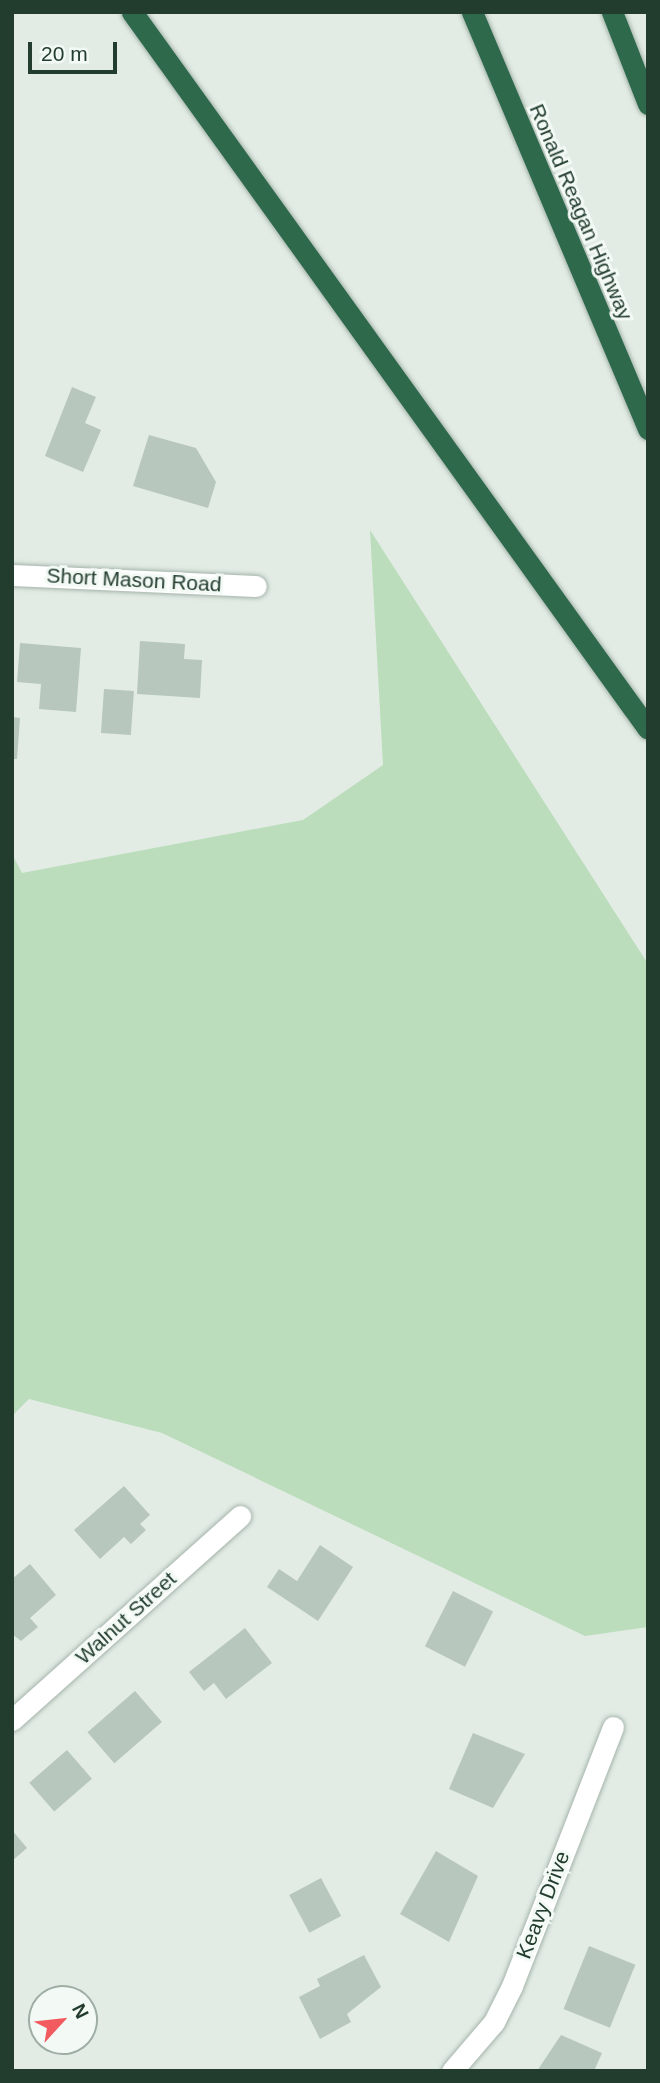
<!DOCTYPE html>
<style>
body{margin:0}
#map{position:relative;width:660px;height:2083px;overflow:hidden;background:#e2ece5;font-family:Helvetica,sans-serif}
div>[style]{position:absolute}
[style*='--x']{left:calc(var(--x)*1px);top:calc(var(--y)*1px);width:calc(var(--w)*1px);rotate:calc(var(--a)*1deg)}
.green>*{inset:0;background:#bdb}
.building>*{inset:0;background:#b7c7bd;transform-origin:0 0}
.roads{filter:drop-shadow(0 0 2px #a5b4aa) drop-shadow(0 0 2px #a5b4aa)}
.street>*{height:21px;margin:-10.5px;padding:0 10.5px;transform-origin:10.5px;border-radius:10.5px;background:#fff}
.highway>*{height:21px;margin:-10.5px;padding:0 10.5px;transform-origin:10.5px;border-radius:10.5px;background:#2e694c}
span{translate:-50% -50%;white-space:nowrap;text-align:center;line-height:1.15;-webkit-text-stroke:6px #f3f9f4;paint-order:stroke}
.street-label{font-size:21px;color:#223d2e}
.frame{position:absolute;inset:0;border:14px solid #223d2e;pointer-events:none}
.north{position:absolute;left:28px;top:1985px;width:70px;height:70px;box-sizing:border-box;background:#f3f9f4;border:2px solid #9faea5;border-radius:50%;rotate:63deg;font-size:19px;font-weight:700;line-height:28px;text-align:center;color:#223d2e}
.north::after{content:'';display:block;margin:auto;width:24px;height:32px;background:#f15b60;clip-path:polygon(50% 0,100% 100%,50% 72%,0 100%)}
.scale{position:absolute;left:28px;top:42px;width:89px;height:32px;box-sizing:border-box;border:4px solid #223d2e;border-top:0;padding-left:9px;font-size:21px;line-height:24px;white-space:nowrap;color:#223d2e;-webkit-text-stroke:5px #f3f9f4;paint-order:stroke}
</style>
<div id="map">
<div class="green">
<div style="clip-path:polygon(370px 530px,648px 964px,648px 1627px,585px 1636px,162px 1433px,29px 1399px,12px 1416px,12px 854px,22px 873px,303px 820px,383px 765px)"></div>
</div>
<div class="building">
<div style="clip-path:polygon(72px 387px,96px 397px,85px 423px,101px 430px,83px 472px,45px 456px)"></div>
<div style="clip-path:polygon(149px 435px,196px 448px,216px 482px,208px 508px,133px 486px)"></div>
<div style="clip-path:polygon(140px 641px,185px 644px,184px 659px,202px 660px,200px 698px,137px 694px)"></div>
<div style="clip-path:polygon(20px 643px,81px 648px,76px 712px,39px 709px,41px 684px,17px 682px)"></div>
<div style="left:104px;top:689px;width:30px;height:44px;rotate:4deg"></div>
<div style="clip-path:polygon(12px 717px,20px 718px,17px 759px,12px 759px)"></div>
<div style="clip-path:polygon(124px 1486px,150px 1515px,140px 1524px,146px 1530px,131px 1544px,124px 1537px,100px 1559px,74px 1530px)"></div>
<div style="clip-path:polygon(320px 1545px,353px 1567px,318px 1621px,267px 1587px,279px 1569px,297px 1581px)"></div>
<div style="clip-path:polygon(30px 1564px,56px 1595px,30px 1618px,38px 1627px,21px 1641px,12px 1634px,12px 1579px)"></div>
<div style="left:453px;top:1591px;width:45px;height:62px;rotate:27deg"></div>
<div style="clip-path:polygon(245px 1628px,272px 1663px,226px 1699px,214px 1683px,204px 1691px,189px 1672px)"></div>
<div style="left:135px;top:1691px;width:41px;height:63px;rotate:49deg"></div>
<div style="clip-path:polygon(473px 1733px,525px 1754px,493px 1808px,449px 1789px)"></div>
<div style="left:67px;top:1750px;width:38px;height:50px;rotate:49deg"></div>
<div style="clip-path:polygon(12px 1830px,27px 1848px,12px 1861px)"></div>
<div style="clip-path:polygon(436px 1851px,478px 1876px,449px 1942px,400px 1914px)"></div>
<div style="left:321px;top:1878px;width:43px;height:36px;rotate:62deg"></div>
<div style="left:589px;top:1946px;width:50px;height:68px;rotate:22deg"></div>
<div style="clip-path:polygon(364px 1955px,381px 1987px,347px 2014px,351px 2022px,320px 2039px,299px 1997px,320px 1986px,317px 1979px)"></div>
<div style="clip-path:polygon(561px 2035px,602px 2053px,594px 2071px,537px 2071px)"></div>
</div>
<div class="roads">
<div class="street">
<div style="--x:12;--y:575;--w:244;--a:2.6"></div>
<div style="--x:12;--y:1720;--w:306;--a:-41.8"></div>
<div style="--x:452;--y:2071;--w:65;--a:-49.4"></div>
<div style="--x:494;--y:2022;--w:40;--a:-63.4"></div>
<div style="--x:512;--y:1986;--w:278;--a:-68.7"></div>
</div>
<div class="highway">
<div style="--x:132;--y:12;--w:883;--a:54.26"></div>
<div style="--x:472;--y:12;--w:453;--a:67.1"></div>
<div style="--x:612;--y:12;--w:99;--a:68.6"></div>
</div>
</div>
<div class="street-label">
<span style="left:581px;top:212px;rotate:67deg">Ronald Reagan Highway</span>
<span style="left:134px;top:580px;rotate:3deg">Short Mason Road</span>
<span style="left:126px;top:1618px;rotate:-42deg">Walnut Street</span>
<span style="left:543px;top:1905px;rotate:-69deg">Keavy Drive</span>
</div>
<div class="frame"></div>
<div class="north">N</div>
<div class="scale">20 m</div>
</div>
